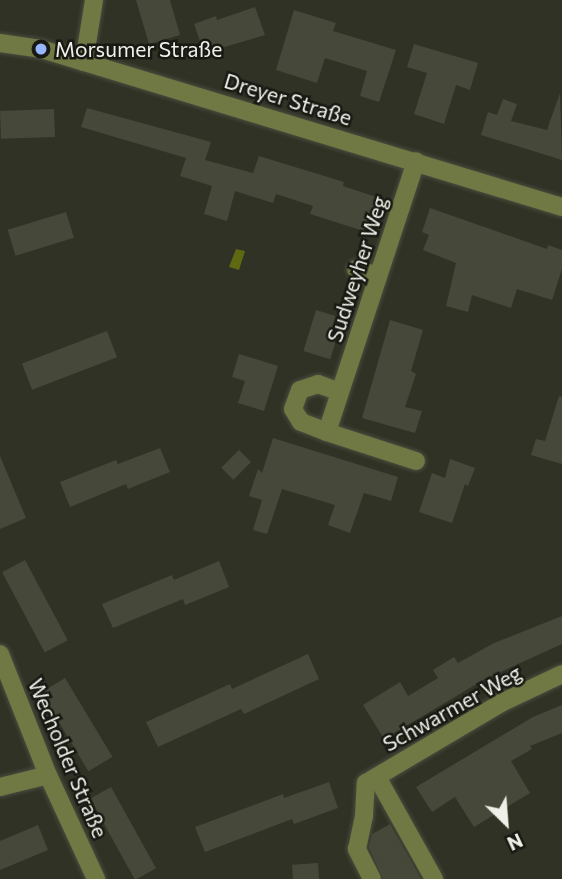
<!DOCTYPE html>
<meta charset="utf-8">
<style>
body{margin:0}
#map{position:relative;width:562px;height:879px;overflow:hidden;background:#2f3224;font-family:Commissioner,sans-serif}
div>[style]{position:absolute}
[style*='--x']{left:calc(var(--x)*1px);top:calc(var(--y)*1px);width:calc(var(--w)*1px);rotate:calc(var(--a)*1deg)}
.water>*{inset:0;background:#5f6912}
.building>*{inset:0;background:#46493a;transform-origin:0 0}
.roads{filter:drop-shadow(0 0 2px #4a4d3f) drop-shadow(0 0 2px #4a4d3f)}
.minor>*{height:18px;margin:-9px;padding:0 9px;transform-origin:9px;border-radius:9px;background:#707844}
.dots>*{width:19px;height:19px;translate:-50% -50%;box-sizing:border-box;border:4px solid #181913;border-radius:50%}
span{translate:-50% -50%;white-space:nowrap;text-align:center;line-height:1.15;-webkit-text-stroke:5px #181913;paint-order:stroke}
.poi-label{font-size:21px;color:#eff1e8}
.left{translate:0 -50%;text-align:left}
.street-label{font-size:21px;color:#eff1e8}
.north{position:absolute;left:471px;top:788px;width:70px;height:70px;-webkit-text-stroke:5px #181913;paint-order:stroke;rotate:155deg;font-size:19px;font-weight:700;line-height:28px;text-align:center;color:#eff1e8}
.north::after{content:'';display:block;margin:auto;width:24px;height:32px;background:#eff1e8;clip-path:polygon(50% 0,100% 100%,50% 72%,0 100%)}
</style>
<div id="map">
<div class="water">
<div style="clip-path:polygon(236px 249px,245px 251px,239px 270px,229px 267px)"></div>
</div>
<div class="building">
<div style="clip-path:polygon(136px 0,170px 0,180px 35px,149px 44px)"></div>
<div style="clip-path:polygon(255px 7px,265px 35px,204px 53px,194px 24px,216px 16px,217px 20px)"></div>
<div style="clip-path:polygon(294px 10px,336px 23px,333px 31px,396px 50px,379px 102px,360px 96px,367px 71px,325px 58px,317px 83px,276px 70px)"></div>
<div style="clip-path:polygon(414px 44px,478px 63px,470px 90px,456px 85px,444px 124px,414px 114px,427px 73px,407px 67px)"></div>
<div style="clip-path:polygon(560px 93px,562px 160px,481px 135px,488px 112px,497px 115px,503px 99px,517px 104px,511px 121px,547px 130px)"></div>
<div style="clip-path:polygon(87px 108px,211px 142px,205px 160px,253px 173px,259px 156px,344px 182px,343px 186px,382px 199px,370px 233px,310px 214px,313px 206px,276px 194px,273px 203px,235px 191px,227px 221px,204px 214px,212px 186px,180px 176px,186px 158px,81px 127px)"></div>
<div style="left:54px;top:109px;width:28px;height:54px;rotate:88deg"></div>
<div style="clip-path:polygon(430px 208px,547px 249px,548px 245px,562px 250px,562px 269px,552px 300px,517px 289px,511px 308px,472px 295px,468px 312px,446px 306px,456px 263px,423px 250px,429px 235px,422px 232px)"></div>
<div style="left:66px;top:212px;width:27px;height:61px;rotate:73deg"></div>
<div style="left:316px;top:310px;width:28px;height:43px;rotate:17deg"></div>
<div style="clip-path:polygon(390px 320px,423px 330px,411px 371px,416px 374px,405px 407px,422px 411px,415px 433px,362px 418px)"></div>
<div style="left:107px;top:331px;width:28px;height:91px;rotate:69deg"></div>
<div style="clip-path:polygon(239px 354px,278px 366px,264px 411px,238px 403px,245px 381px,232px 377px)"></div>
<div style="clip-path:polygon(559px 396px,562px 397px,562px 464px,531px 455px,536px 439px,545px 441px)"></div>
<div style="clip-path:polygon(273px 438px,398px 477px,391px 501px,364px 493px,350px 533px,328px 525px,335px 505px,282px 489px,267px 534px,253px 530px,262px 500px,249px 496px,258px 469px,262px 473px)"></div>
<div style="clip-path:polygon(160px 448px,170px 472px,128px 489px,126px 484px,70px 507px,60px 482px,116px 460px,118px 464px)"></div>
<div style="left:239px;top:450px;width:17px;height:25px;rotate:45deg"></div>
<div style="clip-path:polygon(0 456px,26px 518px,0 529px)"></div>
<div style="clip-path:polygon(450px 459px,475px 468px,468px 486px,465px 484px,452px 523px,419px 512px,432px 473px,445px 478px)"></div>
<div style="left:25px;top:560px;width:91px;height:26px;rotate:62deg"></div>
<div style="clip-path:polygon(219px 561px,229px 587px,185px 605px,183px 599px,113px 628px,102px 604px,172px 575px,174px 580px)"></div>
<div style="clip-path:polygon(562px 616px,562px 644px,485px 679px,384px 739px,363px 705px,400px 682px,408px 696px,438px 678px,433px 670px,454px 657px,458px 663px,494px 643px)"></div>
<div style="clip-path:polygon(308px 654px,319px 679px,244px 714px,241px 709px,158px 747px,146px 722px,230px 684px,232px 689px)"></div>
<div style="left:65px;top:678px;width:92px;height:28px;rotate:59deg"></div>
<div style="clip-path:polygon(562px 705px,562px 733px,530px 746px,532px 749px,511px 761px,530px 793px,474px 827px,455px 797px,432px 812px,416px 787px,533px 717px)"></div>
<div style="clip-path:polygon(329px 782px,338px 808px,294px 824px,292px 819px,205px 852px,195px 827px,283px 794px,284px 798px)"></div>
<div style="left:111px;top:787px;width:93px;height:24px;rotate:61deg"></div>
<div style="clip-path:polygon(390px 824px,421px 879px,383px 879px,369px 847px,372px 834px)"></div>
<div style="clip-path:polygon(38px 825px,48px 850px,0 870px,0 841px)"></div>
<div style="left:318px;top:863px;width:16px;height:26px;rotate:86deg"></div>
</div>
<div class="roads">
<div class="minor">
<div style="--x:0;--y:43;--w:41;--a:8.3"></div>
<div style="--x:41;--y:49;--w:544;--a:16.87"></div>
<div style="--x:84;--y:62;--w:63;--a:-80.8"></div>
<div style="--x:356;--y:269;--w:23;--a:18"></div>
<div style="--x:327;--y:432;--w:28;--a:-159"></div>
<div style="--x:301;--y:422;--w:15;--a:-122"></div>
<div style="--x:293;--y:409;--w:20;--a:-70"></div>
<div style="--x:300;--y:390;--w:19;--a:-18"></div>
<div style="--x:318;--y:384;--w:23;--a:20"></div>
<div style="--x:416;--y:461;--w:94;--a:-162"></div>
<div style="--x:327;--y:432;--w:285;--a:-71.8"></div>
<div style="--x:0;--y:654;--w:130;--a:68.4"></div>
<div style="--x:48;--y:775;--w:115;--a:65.2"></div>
<div style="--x:377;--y:777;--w:117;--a:60.8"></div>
<div style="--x:0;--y:787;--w:49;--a:-14"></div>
<div style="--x:372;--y:879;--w:34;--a:-117"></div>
<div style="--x:357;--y:849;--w:34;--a:-78"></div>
<div style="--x:364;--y:816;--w:33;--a:-87"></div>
<div style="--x:366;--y:783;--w:159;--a:-30.6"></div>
<div style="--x:503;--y:702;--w:65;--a:-25.4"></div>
</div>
</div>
<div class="dots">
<div style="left:41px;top:49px;background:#98b6fd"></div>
</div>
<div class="poi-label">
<span class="left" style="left:55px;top:49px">Morsumer Straße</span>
</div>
<div class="street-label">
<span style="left:288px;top:99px;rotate:17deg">Dreyer Straße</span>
<span style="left:357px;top:269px;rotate:-72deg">Sudweyher Weg</span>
<span style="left:452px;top:708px;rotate:-29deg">Schwarmer Weg</span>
<span style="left:68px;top:758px;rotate:67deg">Wecholder Straße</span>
</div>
<div class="north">N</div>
</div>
